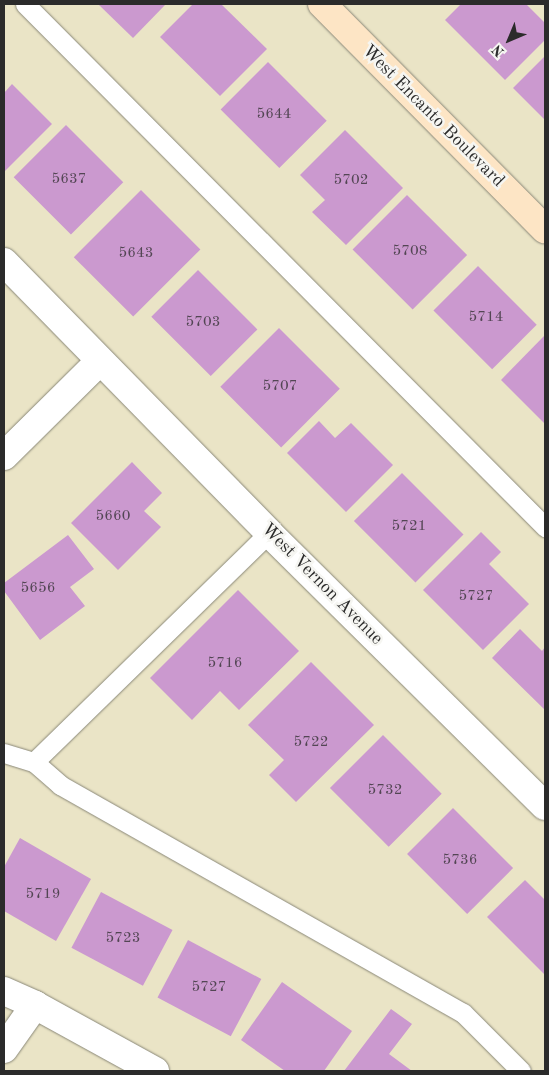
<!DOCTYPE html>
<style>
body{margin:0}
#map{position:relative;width:549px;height:1075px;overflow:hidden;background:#eae4c6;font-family:"Old Standard TT",serif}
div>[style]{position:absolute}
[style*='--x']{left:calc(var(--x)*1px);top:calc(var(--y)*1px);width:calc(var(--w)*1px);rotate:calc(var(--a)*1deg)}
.building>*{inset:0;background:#cb99cf;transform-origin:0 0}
.roads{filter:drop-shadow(0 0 1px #8a8878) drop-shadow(0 0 1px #8a8878)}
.lane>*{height:19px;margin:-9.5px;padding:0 9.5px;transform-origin:9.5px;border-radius:9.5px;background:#fff}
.street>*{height:28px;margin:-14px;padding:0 14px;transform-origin:14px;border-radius:14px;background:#fff}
.secondary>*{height:28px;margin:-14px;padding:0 14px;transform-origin:14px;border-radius:14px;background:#fde5c5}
span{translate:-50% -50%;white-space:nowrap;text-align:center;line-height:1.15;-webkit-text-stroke:5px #f6f6f2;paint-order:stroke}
.number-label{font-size:15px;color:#534654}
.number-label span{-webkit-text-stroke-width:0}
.street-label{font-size:18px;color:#2b2b2b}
.frame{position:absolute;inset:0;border:5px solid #2b2b2b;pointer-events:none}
.north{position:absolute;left:484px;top:15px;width:50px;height:50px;-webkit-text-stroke:4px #f6f6f2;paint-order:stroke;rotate:225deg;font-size:14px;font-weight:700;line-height:20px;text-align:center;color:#2b2b2b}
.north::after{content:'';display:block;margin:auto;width:18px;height:22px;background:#2b2b2b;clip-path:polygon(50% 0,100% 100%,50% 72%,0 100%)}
</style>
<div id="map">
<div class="building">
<div style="clip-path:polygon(98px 4px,166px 4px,133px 38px)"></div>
<div style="clip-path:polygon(193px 4px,221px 4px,267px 49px,220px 96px,160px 37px)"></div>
<div style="clip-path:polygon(461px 4px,526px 4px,545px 23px,545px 40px,505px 80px,445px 20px)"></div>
<div style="clip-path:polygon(545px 56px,545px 120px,513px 88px)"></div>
<div style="left:268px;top:62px;width:83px;height:67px;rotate:45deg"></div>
<div style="clip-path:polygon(12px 84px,52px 124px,5px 171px,4px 93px)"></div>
<div style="left:66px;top:125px;width:81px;height:74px;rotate:45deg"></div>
<div style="clip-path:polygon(345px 130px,403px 188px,346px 245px,312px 212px,325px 200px,300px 175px)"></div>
<div style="left:141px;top:190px;width:84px;height:95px;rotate:45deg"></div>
<div style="left:407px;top:195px;width:85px;height:77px;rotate:45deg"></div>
<div style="left:478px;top:266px;width:83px;height:63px;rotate:45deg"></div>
<div style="left:198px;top:270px;width:84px;height:66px;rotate:45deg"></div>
<div style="left:279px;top:328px;width:86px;height:83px;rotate:45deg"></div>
<div style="clip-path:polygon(545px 335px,545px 424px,501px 380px)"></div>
<div style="clip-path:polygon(319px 421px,335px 438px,351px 423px,393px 465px,346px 512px,287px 453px)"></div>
<div style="clip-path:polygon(132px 462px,162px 493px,144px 511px,161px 527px,118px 570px,71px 523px)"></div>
<div style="left:402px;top:473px;width:87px;height:68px;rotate:45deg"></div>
<div style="clip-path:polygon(481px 532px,501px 552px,489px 564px,529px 604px,483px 650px,423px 590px)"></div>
<div style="clip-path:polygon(68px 535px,94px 569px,70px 587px,85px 606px,40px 640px,4px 591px,4px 583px)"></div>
<div style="clip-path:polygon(238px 590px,299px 651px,239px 710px,220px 691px,192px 720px,150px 678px)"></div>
<div style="clip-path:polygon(520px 629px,542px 651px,545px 647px,545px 710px,492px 658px)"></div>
<div style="clip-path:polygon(311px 662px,374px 725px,296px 802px,269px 775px,284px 760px,248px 725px)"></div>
<div style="left:383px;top:735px;width:83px;height:75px;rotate:45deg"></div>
<div style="left:453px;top:808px;width:85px;height:65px;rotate:45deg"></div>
<div style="clip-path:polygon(20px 838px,91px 879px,56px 941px,4px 911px,4px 867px)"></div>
<div style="clip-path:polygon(525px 880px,545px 900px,545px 975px,487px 917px)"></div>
<div style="left:101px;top:892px;width:81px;height:63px;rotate:28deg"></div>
<div style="left:188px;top:940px;width:83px;height:65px;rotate:28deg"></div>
<div style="clip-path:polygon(282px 982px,352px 1031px,324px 1071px,285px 1071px,241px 1040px)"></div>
<div style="clip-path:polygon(391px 1009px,412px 1024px,389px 1054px,412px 1071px,344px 1071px)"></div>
</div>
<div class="roads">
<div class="lane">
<div style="--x:25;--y:4;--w:738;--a:45.16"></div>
<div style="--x:4;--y:753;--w:31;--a:17"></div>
<div style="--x:34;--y:762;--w:35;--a:41"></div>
<div style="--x:60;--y:785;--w:463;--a:29.5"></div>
<div style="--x:463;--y:1013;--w:82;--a:45"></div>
<div style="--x:34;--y:762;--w:328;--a:-44.3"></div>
</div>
<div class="street">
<div style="--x:4;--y:262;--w:379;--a:45.6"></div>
<div style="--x:269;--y:533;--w:388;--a:44.7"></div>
<div style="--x:4;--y:456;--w:135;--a:-44.7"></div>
<div style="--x:4;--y:991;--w:34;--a:24"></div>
<div style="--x:35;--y:1005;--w:137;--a:28.8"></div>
<div style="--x:4;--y:1049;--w:54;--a:-54.8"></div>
</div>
<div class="secondary">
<div style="--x:322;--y:4;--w:317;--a:45.3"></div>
</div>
</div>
<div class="number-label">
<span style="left:274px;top:115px">5644</span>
<span style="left:69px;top:180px">5637</span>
<span style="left:351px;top:181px">5702</span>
<span style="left:410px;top:252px">5708</span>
<span style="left:136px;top:254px">5643</span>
<span style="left:486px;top:318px">5714</span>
<span style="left:203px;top:323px">5703</span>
<span style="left:280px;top:387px">5707</span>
<span style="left:113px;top:517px">5660</span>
<span style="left:409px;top:527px">5721</span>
<span style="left:38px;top:589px">5656</span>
<span style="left:476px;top:597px">5727</span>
<span style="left:225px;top:664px">5716</span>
<span style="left:311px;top:743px">5722</span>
<span style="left:385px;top:791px">5732</span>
<span style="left:460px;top:861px">5736</span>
<span style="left:43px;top:895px">5719</span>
<span style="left:123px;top:939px">5723</span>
<span style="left:209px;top:988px">5727</span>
</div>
<div class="street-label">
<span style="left:433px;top:116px;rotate:45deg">West Encanto Boulevard</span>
<span style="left:322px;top:584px;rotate:45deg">West Vernon Avenue</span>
</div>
<div class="frame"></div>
<div class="north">N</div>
</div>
